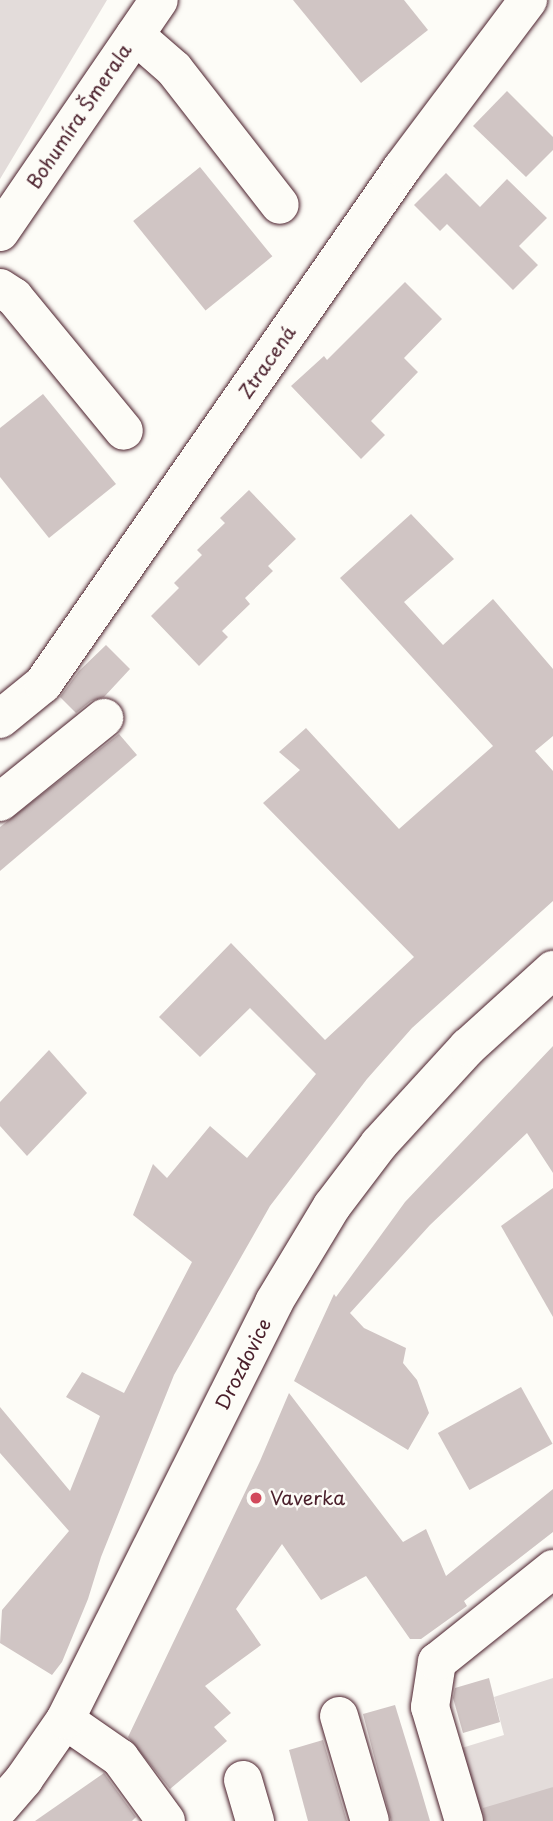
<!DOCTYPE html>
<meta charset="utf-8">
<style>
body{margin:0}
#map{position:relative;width:553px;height:1821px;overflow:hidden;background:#fdfcf7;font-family:"Playpen Sans",sans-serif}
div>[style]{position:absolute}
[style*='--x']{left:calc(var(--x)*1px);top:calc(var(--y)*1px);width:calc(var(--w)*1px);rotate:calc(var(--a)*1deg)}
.green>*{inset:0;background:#e3dcda}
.building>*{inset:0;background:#d0c5c4;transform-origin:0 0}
.roads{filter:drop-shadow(0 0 2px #4a1f2b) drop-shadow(0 0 2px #4a1f2b)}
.minor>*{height:38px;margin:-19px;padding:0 19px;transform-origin:19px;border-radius:19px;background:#fdfcf7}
.dots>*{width:19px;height:19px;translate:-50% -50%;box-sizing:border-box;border:4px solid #fdfcf7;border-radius:50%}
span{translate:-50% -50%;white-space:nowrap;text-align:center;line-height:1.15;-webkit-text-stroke:5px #fdfcf7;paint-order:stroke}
.street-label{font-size:19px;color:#4a1f2b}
.poi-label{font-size:19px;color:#4a1f2b}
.left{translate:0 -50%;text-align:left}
</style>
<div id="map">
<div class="green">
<div style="clip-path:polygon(0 0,107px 0,0 179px)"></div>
<div style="clip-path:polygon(553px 1678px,553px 1787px,505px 1821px,473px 1821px,452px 1751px,504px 1735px,494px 1697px)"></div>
</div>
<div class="building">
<div style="clip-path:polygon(293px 0,404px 0,428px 30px,361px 83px)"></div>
<div style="clip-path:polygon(507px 91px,553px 137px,553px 150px,526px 177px,473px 126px)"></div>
<div style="left:200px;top:167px;width:115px;height:86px;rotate:51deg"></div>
<div style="clip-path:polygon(446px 173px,480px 207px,507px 179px,547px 218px,519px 246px,538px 265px,513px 290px,447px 224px,440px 231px,414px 205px)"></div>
<div style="clip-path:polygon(405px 282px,442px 319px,404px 358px,418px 372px,371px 421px,385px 435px,361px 459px,291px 386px,324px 356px,327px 360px)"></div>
<div style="clip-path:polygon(43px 394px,116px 484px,49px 538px,0 477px,0 428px)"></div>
<div style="clip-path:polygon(249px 490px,296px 539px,268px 566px,273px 571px,245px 598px,250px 604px,222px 631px,228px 637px,199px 666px,151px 616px,179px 588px,174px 583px,202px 555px,197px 550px,225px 523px,220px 518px)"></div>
<div style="clip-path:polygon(411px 514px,454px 559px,404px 602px,443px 645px,493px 599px,553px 669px,553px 736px,535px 751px,553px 771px,553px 901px,412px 1028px,367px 1079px,270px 1206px,174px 1375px,101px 1557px,88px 1599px,62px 1662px,52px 1675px,0 1643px,2px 1610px,69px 1531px,0 1453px,0 1407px,70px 1491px,100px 1416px,66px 1397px,82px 1372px,124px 1393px,192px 1262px,133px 1215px,153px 1164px,167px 1178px,210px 1126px,247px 1158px,316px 1074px,250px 1008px,200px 1057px,159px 1017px,231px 943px,325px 1040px,414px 957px,263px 803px,300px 770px,279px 752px,306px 728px,399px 829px,493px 746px,340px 578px)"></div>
<div style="clip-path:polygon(106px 645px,130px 669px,104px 697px,91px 701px,76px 713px,60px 697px,79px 671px)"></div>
<div style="clip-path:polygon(119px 734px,137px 755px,0 871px,0 827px)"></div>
<div style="clip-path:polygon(553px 1046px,553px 1173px,527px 1133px,430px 1225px,350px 1313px,364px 1328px,406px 1348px,403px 1363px,417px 1380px,429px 1413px,408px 1450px,294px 1381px,334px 1294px,336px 1297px,405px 1202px)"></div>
<div style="clip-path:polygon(49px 1050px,87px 1093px,27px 1156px,0 1126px,0 1102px)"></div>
<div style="clip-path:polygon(553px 1188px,553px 1317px,501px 1226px)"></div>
<div style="left:521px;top:1387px;width:65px;height:95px;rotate:61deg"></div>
<div style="clip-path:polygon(289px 1393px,403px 1542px,426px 1529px,446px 1576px,553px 1489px,553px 1532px,464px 1601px,467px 1606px,421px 1639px,410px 1639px,366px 1576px,321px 1600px,282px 1544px,236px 1609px,261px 1645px,205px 1686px,231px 1713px,214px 1727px,227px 1741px,170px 1789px,128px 1737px,260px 1461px)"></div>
<div style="clip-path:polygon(489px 1678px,500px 1722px,463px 1733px,453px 1698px,455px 1688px)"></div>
<div style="clip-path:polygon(395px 1705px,418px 1780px,430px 1821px,391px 1821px,363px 1714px)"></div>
<div style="clip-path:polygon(323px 1740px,347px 1821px,308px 1821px,289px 1750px)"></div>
<div style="clip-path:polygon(104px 1773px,136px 1817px,132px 1821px,35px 1821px)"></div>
<div style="clip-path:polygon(553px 1787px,553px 1821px,485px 1821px,483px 1808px)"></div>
</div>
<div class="roads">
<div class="minor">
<div style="--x:135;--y:35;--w:52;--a:41.1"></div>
<div style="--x:174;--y:69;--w:172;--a:52.1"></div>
<div style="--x:0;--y:232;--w:281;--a:-55.6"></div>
<div style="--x:0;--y:288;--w:17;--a:33"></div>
<div style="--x:14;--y:297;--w:173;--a:50.6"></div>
<div style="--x:0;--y:719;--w:55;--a:-39.1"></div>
<div style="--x:43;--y:684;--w:629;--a:-55.17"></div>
<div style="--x:402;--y:168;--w:210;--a:-53.1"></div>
<div style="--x:0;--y:802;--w:134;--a:-38.9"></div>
<div style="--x:339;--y:1716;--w:109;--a:73.6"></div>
<div style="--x:65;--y:1720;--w:67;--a:34.6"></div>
<div style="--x:120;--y:1758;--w:78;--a:53.9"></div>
<div style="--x:243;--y:1780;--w:43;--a:73.7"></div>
<div style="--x:0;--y:1807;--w:37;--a:-49"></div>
<div style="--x:24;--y:1779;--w:72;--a:-55.2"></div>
<div style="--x:65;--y:1720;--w:467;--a:-63.4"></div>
<div style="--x:274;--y:1302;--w:112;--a:-58.9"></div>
<div style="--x:332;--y:1206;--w:78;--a:-52.8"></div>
<div style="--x:379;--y:1144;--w:132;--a:-47.5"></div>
<div style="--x:468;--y:1047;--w:115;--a:-42.2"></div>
<div style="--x:464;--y:1821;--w:119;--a:-106.6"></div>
<div style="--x:430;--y:1707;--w:46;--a:-81.2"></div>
<div style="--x:437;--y:1662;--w:149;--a:-38.7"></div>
</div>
</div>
<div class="dots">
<div style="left:256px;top:1498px;background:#d1495b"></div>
</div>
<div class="street-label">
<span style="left:79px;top:116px;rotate:-56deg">Bohumíra Šmerala</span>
<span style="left:267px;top:362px;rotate:-55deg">Ztracená</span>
<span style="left:243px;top:1364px;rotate:-63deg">Drozdovice</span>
</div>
<div class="poi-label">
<span class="left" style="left:270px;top:1498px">Vaverka</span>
</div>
</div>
